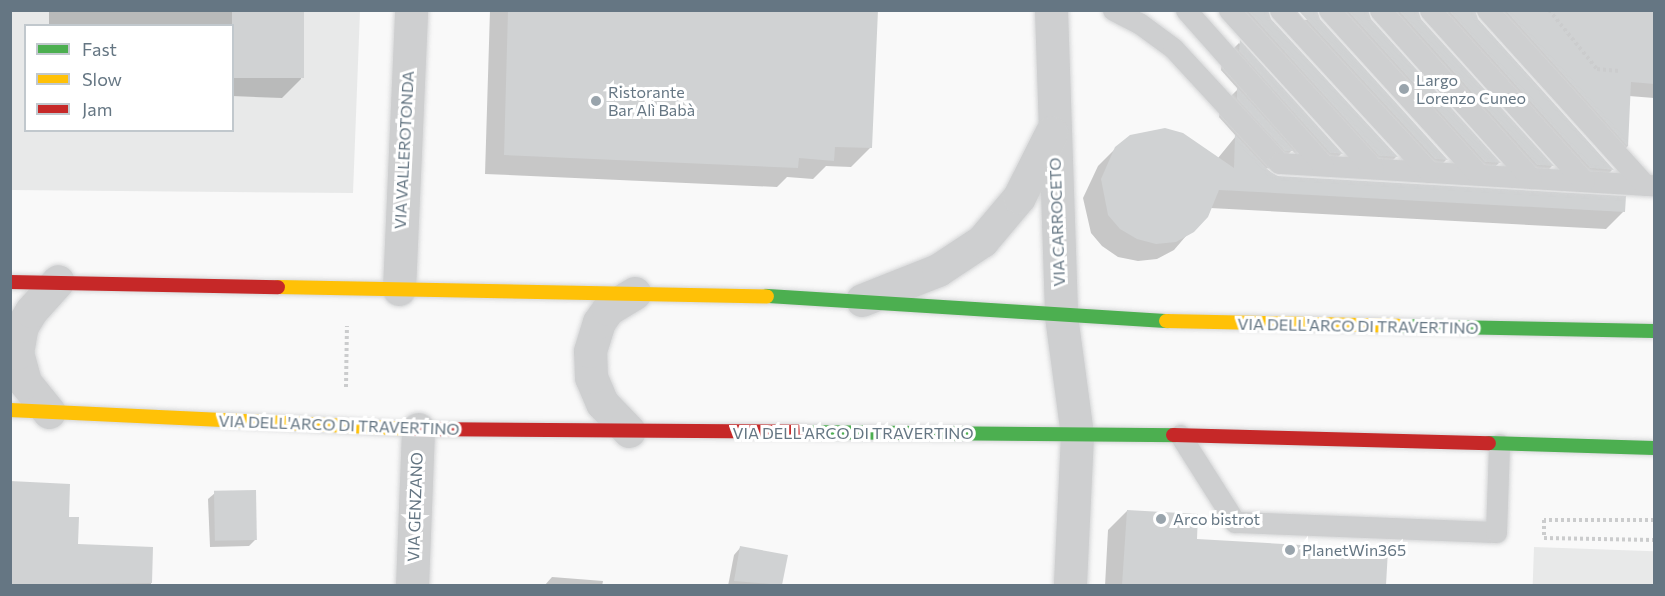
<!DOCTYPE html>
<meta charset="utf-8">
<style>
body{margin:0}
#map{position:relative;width:1665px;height:596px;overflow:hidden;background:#f9f9f9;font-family:Commissioner,sans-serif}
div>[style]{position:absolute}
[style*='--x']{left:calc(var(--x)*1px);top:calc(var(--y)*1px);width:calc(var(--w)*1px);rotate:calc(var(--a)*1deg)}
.built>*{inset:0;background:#e8e9e9;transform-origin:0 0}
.shadow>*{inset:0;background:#0003}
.building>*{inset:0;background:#d0d2d3;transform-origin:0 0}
.path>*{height:4px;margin-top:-2px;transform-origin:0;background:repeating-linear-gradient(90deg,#cbcccd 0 3px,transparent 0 6px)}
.roads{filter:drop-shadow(0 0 2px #d5d6d7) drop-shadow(0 0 2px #d5d6d7)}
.lane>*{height:21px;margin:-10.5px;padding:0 10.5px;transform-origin:10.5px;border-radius:10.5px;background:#cecfd0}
.street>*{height:33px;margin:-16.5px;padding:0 16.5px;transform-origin:16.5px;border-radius:16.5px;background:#cecfd0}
.fast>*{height:14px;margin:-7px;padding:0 7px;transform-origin:7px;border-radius:7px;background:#4caf50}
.slow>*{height:14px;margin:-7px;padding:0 7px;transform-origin:7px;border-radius:7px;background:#ffc107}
.jam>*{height:14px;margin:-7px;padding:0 7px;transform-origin:7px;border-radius:7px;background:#c62828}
.dots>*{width:16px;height:16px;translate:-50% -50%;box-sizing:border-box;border:3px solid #fff;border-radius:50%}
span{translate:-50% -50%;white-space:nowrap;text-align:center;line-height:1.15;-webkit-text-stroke:6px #fff;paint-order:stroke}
.poi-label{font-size:16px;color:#657683}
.left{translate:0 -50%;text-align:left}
.street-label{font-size:16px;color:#657683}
.frame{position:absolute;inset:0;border:12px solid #657683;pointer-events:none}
.legend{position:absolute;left:24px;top:24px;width:210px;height:108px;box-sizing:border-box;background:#fff;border:2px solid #c1c8cd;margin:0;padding:8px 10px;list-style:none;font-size:18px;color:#657683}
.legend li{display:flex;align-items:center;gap:12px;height:30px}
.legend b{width:30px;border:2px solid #c1c8cd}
</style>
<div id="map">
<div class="built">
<div style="clip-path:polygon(evenodd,11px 11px,360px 11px,353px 193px,11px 190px,11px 11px,26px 26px,232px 26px,232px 130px,26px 130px,26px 26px)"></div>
<div style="left:1534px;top:547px;width:120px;height:38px;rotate:2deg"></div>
</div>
<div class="shadow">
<div style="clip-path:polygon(49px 10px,303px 10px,301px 79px,282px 98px,232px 96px,232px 26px,49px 26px)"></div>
<div style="clip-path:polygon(490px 10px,877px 10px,871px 147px,851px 167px,826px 166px,813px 179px,787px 177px,777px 187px,485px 174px)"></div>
<div style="clip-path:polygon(1228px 10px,1267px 10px,1269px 19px,1396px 157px,1383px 170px)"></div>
<div style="clip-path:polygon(1269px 10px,1296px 10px,1304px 20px,1318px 19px,1446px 160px,1433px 173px)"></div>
<div style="clip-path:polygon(1318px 10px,1367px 10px,1369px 19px,1499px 163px,1485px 176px)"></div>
<div style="clip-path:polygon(1369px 10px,1417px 10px,1419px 19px,1552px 166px,1539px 179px)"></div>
<div style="clip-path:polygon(1419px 10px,1654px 10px,1654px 98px,1629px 96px,1627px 147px,1614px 160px,1483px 15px,1475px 12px,1476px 19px,1612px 170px,1599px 183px)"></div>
<div style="clip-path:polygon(1239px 43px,1341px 154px,1323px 172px,1311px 171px,1292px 150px,1274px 169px,1265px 168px,1278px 177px,1624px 211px,1606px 229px,1210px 208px,1174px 250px,1157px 259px,1138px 261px,1118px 257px,1102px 246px,1091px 233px,1083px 198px,1098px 166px,1116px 148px,1218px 158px,1236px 136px,1219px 117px,1220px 107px,1238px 89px,1221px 70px,1222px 60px)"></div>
<div style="clip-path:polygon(10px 482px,68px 518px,76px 545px,152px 549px,151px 586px,10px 586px)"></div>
<div style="clip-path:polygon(215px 493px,255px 540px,249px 546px,210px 547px,208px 499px)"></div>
<div style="clip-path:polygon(1127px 511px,1195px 540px,1387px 552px,1384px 586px,1105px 586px,1108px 530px)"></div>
<div style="clip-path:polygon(740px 548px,786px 556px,780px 586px,728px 586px,734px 555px)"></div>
<div style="clip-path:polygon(552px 577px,603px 581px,602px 586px,544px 586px)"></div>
</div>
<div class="building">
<div style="left:232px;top:10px;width:72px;height:68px"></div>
<div style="clip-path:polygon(508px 10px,878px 10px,872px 148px,835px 147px,834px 161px,799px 158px,798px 168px,504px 155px)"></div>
<div style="clip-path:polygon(1247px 10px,1268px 10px,1271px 19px,1398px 157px,1379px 156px)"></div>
<div style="clip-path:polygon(1298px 10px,1317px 10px,1320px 19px,1448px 160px,1435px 159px)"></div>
<div style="clip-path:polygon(1347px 10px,1368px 10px,1371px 19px,1501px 163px,1485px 162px)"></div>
<div style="clip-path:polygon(1398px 10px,1418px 10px,1421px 19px,1554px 166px,1537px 165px)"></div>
<div style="clip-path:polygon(1448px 10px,1475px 10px,1478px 19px,1614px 170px,1590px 168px)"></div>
<div style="clip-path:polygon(1505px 10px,1654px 10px,1654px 84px,1631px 82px,1628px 147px)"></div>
<div style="clip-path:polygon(1240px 40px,1343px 154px,1330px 153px,1239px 51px)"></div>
<div style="clip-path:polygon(1237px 87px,1294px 151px,1285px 151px,1237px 99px)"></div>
<div style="clip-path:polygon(1165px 128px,1183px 133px,1234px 168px,1235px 134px,1270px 172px,1278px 176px,1626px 196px,1625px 212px,1219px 190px,1208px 217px,1194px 232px,1176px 242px,1156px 244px,1137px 239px,1120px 229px,1108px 215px,1101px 179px,1115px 147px,1130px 135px)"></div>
<div style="clip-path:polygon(10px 481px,70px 484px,69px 517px,79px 517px,78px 544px,153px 547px,152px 583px,10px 585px)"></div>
<div style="left:256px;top:490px;width:50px;height:42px;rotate:89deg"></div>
<div style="clip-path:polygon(1127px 510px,1198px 514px,1197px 539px,1388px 550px,1386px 585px,1122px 585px)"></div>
<div style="clip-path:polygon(740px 546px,788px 555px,782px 585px,734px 581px)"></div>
</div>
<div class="path">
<div style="--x:1549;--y:10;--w:76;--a:50.9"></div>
<div style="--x:1597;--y:69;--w:22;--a:5"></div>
<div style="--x:346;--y:387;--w:61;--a:-89.1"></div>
<div style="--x:1654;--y:520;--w:110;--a:180"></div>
<div style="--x:1544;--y:520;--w:18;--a:90"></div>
<div style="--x:1544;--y:538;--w:110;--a:1"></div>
</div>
<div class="roads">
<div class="lane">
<div style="--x:1113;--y:10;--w:29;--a:27"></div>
<div style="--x:1139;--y:23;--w:42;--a:36.3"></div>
<div style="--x:1173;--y:48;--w:156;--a:47.3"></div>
<div style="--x:1279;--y:163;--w:376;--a:3.4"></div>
<div style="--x:1186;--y:10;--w:207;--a:48.5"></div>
<div style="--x:1229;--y:10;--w:214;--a:47.7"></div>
<div style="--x:1280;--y:10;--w:220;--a:47.4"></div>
<div style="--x:1329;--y:10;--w:222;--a:47.7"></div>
<div style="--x:1380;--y:10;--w:226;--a:48.1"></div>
<div style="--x:1430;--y:10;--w:230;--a:48"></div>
<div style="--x:1487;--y:10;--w:236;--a:47.9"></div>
<div style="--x:1180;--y:435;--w:103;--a:57.7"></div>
<div style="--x:1235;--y:522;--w:261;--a:2.2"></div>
<div style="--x:1496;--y:532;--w:88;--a:-88"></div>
</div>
<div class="street">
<div style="--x:1051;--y:10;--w:306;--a:88.1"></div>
<div style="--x:1061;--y:316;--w:120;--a:82.3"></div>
<div style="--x:1077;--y:435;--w:151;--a:92.7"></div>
<div style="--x:399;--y:289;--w:279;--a:-87.5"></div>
<div style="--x:862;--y:300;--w:82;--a:-21.5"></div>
<div style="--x:938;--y:270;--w:53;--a:-33.4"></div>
<div style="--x:982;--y:241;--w:57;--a:-49.9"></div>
<div style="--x:1019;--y:197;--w:72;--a:-63.4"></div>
<div style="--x:49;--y:412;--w:38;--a:-129"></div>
<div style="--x:25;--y:382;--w:30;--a:-105"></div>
<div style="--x:17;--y:353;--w:27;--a:-80"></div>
<div style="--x:22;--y:326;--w:17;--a:-59"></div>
<div style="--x:31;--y:311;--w:40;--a:-48"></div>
<div style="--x:629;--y:431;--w:39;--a:-134"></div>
<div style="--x:602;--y:403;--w:28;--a:-113"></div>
<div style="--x:591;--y:377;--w:26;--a:-92"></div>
<div style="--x:590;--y:351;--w:30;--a:-73"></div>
<div style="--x:599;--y:322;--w:16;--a:-55"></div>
<div style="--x:608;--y:309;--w:31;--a:-31"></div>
<div style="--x:412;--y:586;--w:157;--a:-87.8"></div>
</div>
<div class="fast">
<div style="--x:767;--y:296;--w:400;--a:3.6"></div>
<div style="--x:1398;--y:326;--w:256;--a:1.1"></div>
<div style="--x:805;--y:432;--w:368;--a:0.5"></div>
<div style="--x:1489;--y:443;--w:165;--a:1.7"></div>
</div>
<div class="slow">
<div style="--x:278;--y:287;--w:489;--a:1.1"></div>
<div style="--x:1166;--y:321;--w:232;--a:1.2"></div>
<div style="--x:10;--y:410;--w:404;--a:2.7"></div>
</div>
<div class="jam">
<div style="--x:10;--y:282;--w:268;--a:1.1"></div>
<div style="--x:414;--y:429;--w:391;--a:0.4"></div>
<div style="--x:1173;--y:435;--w:316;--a:1.5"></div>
</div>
</div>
<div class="dots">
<div style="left:1404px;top:89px;background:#99a4ac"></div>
<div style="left:596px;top:101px;background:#99a4ac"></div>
<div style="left:1161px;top:519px;background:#99a4ac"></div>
<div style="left:1290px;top:550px;background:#99a4ac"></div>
</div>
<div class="poi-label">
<span class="left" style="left:1416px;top:89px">Largo<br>Lorenzo Cuneo</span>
<span class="left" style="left:608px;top:101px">Ristorante<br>Bar Alì Babà</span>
<span class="left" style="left:1173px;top:519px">Arco bistrot</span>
<span class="left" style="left:1302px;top:550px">PlanetWin365</span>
</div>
<div class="street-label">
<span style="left:404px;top:150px;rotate:-87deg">VIA VALLEROTONDA</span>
<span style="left:1057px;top:222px;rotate:-92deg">VIA CARROCETO</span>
<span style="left:1358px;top:326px;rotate:1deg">VIA DELL'ARCO DI TRAVERTINO</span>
<span style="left:339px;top:425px;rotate:2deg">VIA DELL'ARCO DI TRAVERTINO</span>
<span style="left:853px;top:433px">VIA DELL'ARCO DI TRAVERTINO</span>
<span style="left:415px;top:507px;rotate:-88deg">VIA GENZANO</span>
</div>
<div class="frame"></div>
<ul class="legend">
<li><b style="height:8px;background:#4caf50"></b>Fast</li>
<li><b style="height:8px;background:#ffc107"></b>Slow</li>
<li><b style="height:8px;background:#c62828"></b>Jam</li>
</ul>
</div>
